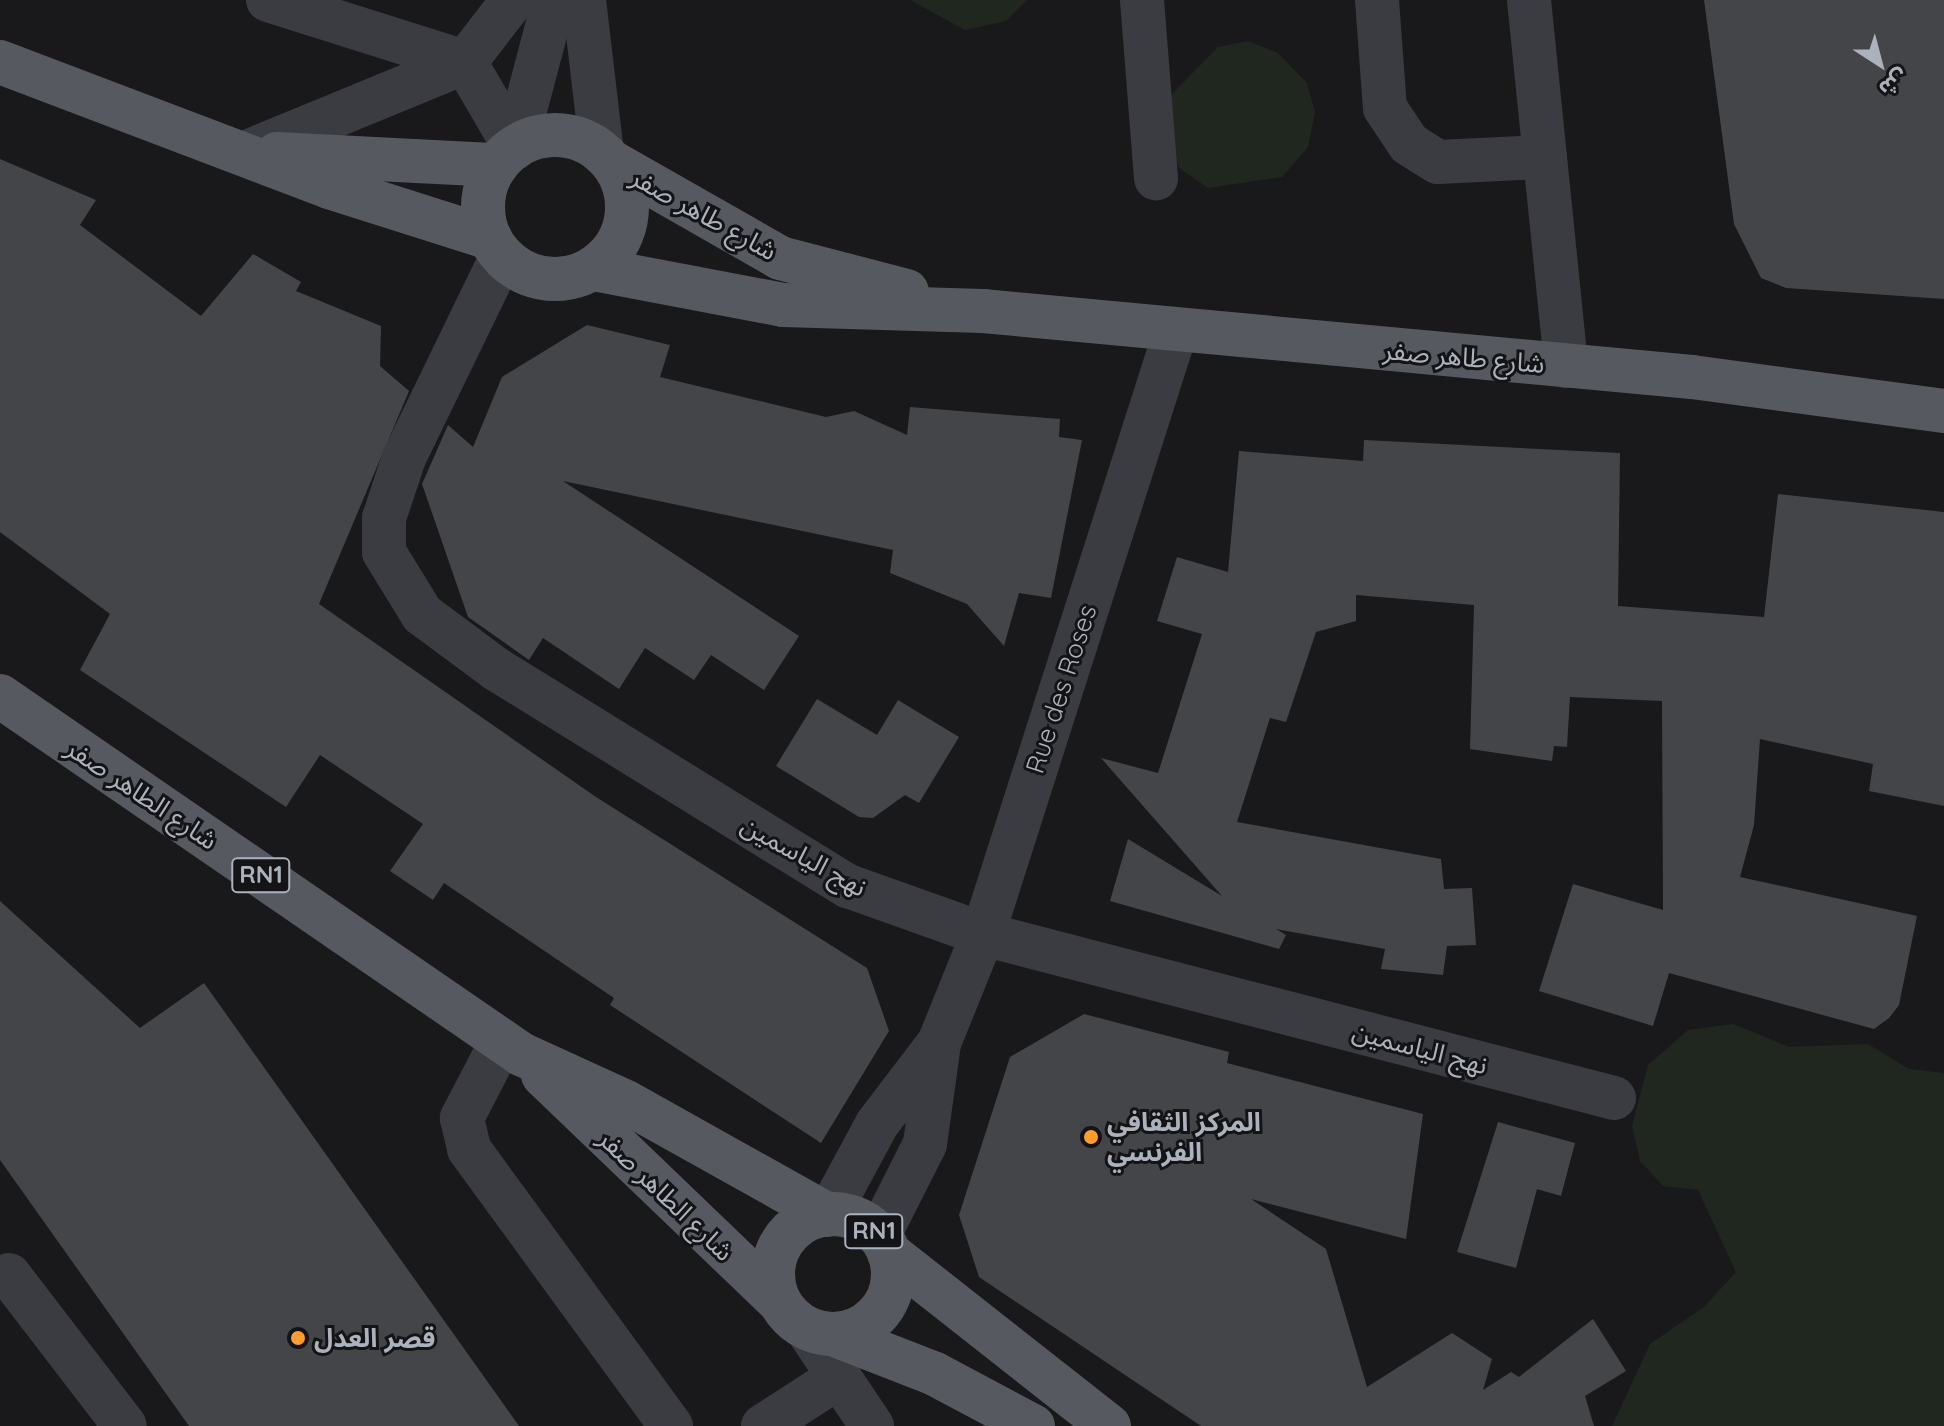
<!DOCTYPE html>
<meta charset="utf-8">
<style>
body{margin:0}
#map{position:relative;width:1944px;height:1426px;overflow:hidden;background:#19191c;font-family:Quicksand,"Noto Sans Arabic",sans-serif}
div>[style]{position:absolute}
[style*='--x']{left:calc(var(--x)*1px);top:calc(var(--y)*1px);width:calc(var(--w)*1px);rotate:calc(var(--a)*1deg)}
.green>*{inset:0;background:#1f271f}
.building>*{inset:0;background:#434549}
.minor>*{height:44px;margin:-22px;padding:0 22px;transform-origin:22px;border-radius:22px;background:#3a3c41}
.major>*{height:44px;margin:-22px;padding:0 22px;transform-origin:22px;border-radius:22px;background:#565960}
.major>.ring{margin:-22px;padding:0;box-sizing:content-box;background:none;border:44px solid #565960;border-radius:50%}
.dots>*{width:22px;height:22px;translate:-50% -50%;box-sizing:border-box;border:4px solid #141417;border-radius:50%}
span{translate:-50% -50%;white-space:nowrap;text-align:center;line-height:1.15;-webkit-text-stroke:6px #141417;paint-order:stroke}
.shield-label span{padding:2px 6px;background:#141417;border:2px solid;border-radius:6px;-webkit-text-stroke-width:0}
.shield-label{font-size:24px;color:#abb2bc;font-weight:700}
.street-label{font-size:26px;color:#abb2bc}
.poi-label{font-size:26px;color:#abb2bc;font-weight:700}
.left{translate:0 -50%;text-align:left}
.north{position:absolute;left:1840px;top:24px;width:80px;height:80px;-webkit-text-stroke:6px #141417;paint-order:stroke;rotate:144deg;font-size:22px;font-weight:700;line-height:32px;text-align:center;color:#abb2bc}
.north::after{content:'';display:block;margin:auto;width:28px;height:36px;background:#abb2bc;clip-path:polygon(50% 0,100% 100%,50% 72%,0 100%)}
</style>
<div id="map">
<div class="green">
<div style="clip-path:polygon(910px 0,1027px 0,1006px 21px,965px 30px)"></div>
<div style="clip-path:polygon(1248px 41px,1278px 53px,1307px 83px,1315px 112px,1308px 147px,1282px 177px,1208px 188px,1179px 168px,1164px 126px,1172px 94px,1218px 47px)"></div>
<div style="clip-path:polygon(1733px 1024px,1789px 1047px,1868px 1044px,1909px 1069px,1944px 1073px,1944px 1426px,1612px 1426px,1650px 1344px,1704px 1307px,1736px 1272px,1698px 1190px,1663px 1186px,1640px 1161px,1632px 1126px,1648px 1065px,1688px 1030px)"></div>
</div>
<div class="building">
<div style="clip-path:polygon(1704px 0,1944px 0,1944px 299px,1786px 288px,1761px 278px,1734px 224px)"></div>
<div style="clip-path:polygon(0 159px,96px 200px,80px 225px,201px 316px,253px 254px,301px 282px,296px 291px,381px 326px,380px 366px,409px 391px,319px 604px,596px 797px,867px 968px,889px 1031px,821px 1143px,610px 1005px,614px 998px,444px 883px,433px 900px,390px 871px,423px 824px,320px 755px,286px 807px,80px 670px,110px 614px,0 532px)"></div>
<div style="clip-path:polygon(587px 325px,670px 345px,660px 377px,826px 417px,854px 411px,907px 435px,910px 407px,1060px 419px,1059px 437px,1082px 440px,1051px 598px,1019px 593px,1004px 646px,967px 604px,890px 573px,893px 550px,563px 481px,799px 636px,764px 690px,711px 655px,694px 680px,645px 648px,619px 689px,543px 638px,529px 660px,468px 617px,422px 484px,448px 425px,473px 447px,502px 377px)"></div>
<div style="clip-path:polygon(1364px 440px,1620px 453px,1618px 606px,1764px 617px,1778px 494px,1944px 512px,1944px 806px,1869px 791px,1873px 764px,1760px 739px,1754px 825px,1740px 877px,1917px 916px,1899px 1005px,1889px 1018px,1874px 1029px,1669px 973px,1653px 1026px,1539px 991px,1573px 884px,1663px 910px,1662px 701px,1570px 697px,1567px 747px,1554px 746px,1552px 761px,1470px 749px,1474px 605px,1356px 595px,1356px 621px,1316px 632px,1286px 722px,1270px 718px,1237px 822px,1441px 859px,1444px 889px,1472px 888px,1476px 945px,1447px 946px,1443px 975px,1381px 969px,1385px 949px,1276px 929px,1286px 935px,1279px 949px,1110px 901px,1128px 839px,1222px 896px,1101px 758px,1158px 773px,1202px 634px,1157px 621px,1177px 557px,1228px 572px,1239px 451px,1363px 461px)"></div>
<div style="clip-path:polygon(817px 699px,877px 735px,898px 700px,959px 737px,919px 803px,905px 795px,873px 818px,859px 817px,776px 766px)"></div>
<div style="clip-path:polygon(0 901px,140px 1028px,204px 983px,519px 1426px,189px 1426px,0 1160px)"></div>
<div style="clip-path:polygon(1084px 1014px,1229px 1052px,1227px 1063px,1423px 1114px,1406px 1239px,1251px 1199px,1326px 1249px,1367px 1387px,1452px 1333px,1492px 1359px,1483px 1390px,1511px 1372px,1519px 1377px,1593px 1319px,1626px 1371px,1585px 1396px,1594px 1426px,1201px 1426px,979px 1277px,959px 1215px,1010px 1057px)"></div>
<div style="clip-path:polygon(1498px 1122px,1575px 1143px,1561px 1196px,1537px 1189px,1516px 1268px,1457px 1252px)"></div>
</div>
<div class="minor">
<div style="--x:268;--y:0;--w:207;--a:17.5"></div>
<div style="--x:465;--y:62;--w:99;--a:59.8"></div>
<div style="--x:584;--y:0;--w:154;--a:83.3"></div>
<div style="--x:1142;--y:0;--w:179;--a:85.5"></div>
<div style="--x:1377;--y:0;--w:108;--a:85.8"></div>
<div style="--x:1385;--y:108;--w:43;--a:56.3"></div>
<div style="--x:1409;--y:144;--w:34;--a:32"></div>
<div style="--x:1438;--y:162;--w:107;--a:-2.7"></div>
<div style="--x:1529;--y:0;--w:368;--a:84.2"></div>
<div style="--x:515;--y:148;--w:153;--a:-75.2"></div>
<div style="--x:247;--y:152;--w:236;--a:-22.4"></div>
<div style="--x:465;--y:62;--w:78;--a:-52.3"></div>
<div style="--x:502;--y:256;--w:225;--a:115.9"></div>
<div style="--x:404;--y:458;--w:63;--a:108.4"></div>
<div style="--x:384;--y:518;--w:34;--a:90"></div>
<div style="--x:384;--y:552;--w:73;--a:58.5"></div>
<div style="--x:422;--y:614;--w:92;--a:36.6"></div>
<div style="--x:496;--y:669;--w:414;--a:31.7"></div>
<div style="--x:848;--y:886;--w:143;--a:19.6"></div>
<div style="--x:983;--y:934;--w:652;--a:14.57"></div>
<div style="--x:502;--y:1041;--w:87;--a:117.5"></div>
<div style="--x:462;--y:1118;--w:32;--a:77"></div>
<div style="--x:469;--y:1149;--w:343;--a:53.9"></div>
<div style="--x:828;--y:1215;--w:103;--a:-61.7"></div>
<div style="--x:877;--y:1124;--w:102;--a:-52.6"></div>
<div style="--x:879;--y:1235;--w:102;--a:-63.2"></div>
<div style="--x:925;--y:1144;--w:102;--a:-82.1"></div>
<div style="--x:939;--y:1043;--w:118;--a:-68"></div>
<div style="--x:983;--y:934;--w:631;--a:-72.28"></div>
<div style="--x:9;--y:1275;--w:190;--a:52.5"></div>
<div style="--x:807;--y:1329;--w:117;--a:56.2"></div>
<div style="--x:763;--y:1426;--w:90;--a:-32.8"></div>
</div>
<div class="major">
<div style="--x:0;--y:62;--w:352;--a:20.8"></div>
<div style="--x:329;--y:187;--w:169;--a:17.6"></div>
<div class="ring" style="left:483px;top:135px;width:100px;height:100px"></div>
<div style="--x:277;--y:154;--w:220;--a:2.9"></div>
<div style="--x:612;--y:162;--w:193;--a:29.7"></div>
<div style="--x:780;--y:258;--w:131;--a:14.6"></div>
<div style="--x:593;--y:269;--w:193;--a:10.7"></div>
<div style="--x:783;--y:305;--w:200;--a:1.7"></div>
<div style="--x:983;--y:311;--w:712;--a:5.32"></div>
<div style="--x:1692;--y:377;--w:254;--a:7.7"></div>
<div style="--x:0;--y:696;--w:632;--a:34.49"></div>
<div style="--x:521;--y:1054;--w:115;--a:24.6"></div>
<div style="--x:626;--y:1102;--w:231;--a:29.2"></div>
<div style="--x:543;--y:1075;--w:327;--a:43.8"></div>
<div class="ring" style="left:773px;top:1214px;width:76px;height:76px"></div>
<div style="--x:889;--y:1253;--w:280;--a:38.2"></div>
<div style="--x:835;--y:1335;--w:107;--a:21.3"></div>
<div style="--x:935;--y:1374;--w:111;--a:28"></div>
</div>
<div class="dots">
<div style="left:1091px;top:1137px;background:#ff9e2e"></div>
<div style="left:298px;top:1338px;background:#ff9e2e"></div>
</div>
<div class="shield-label">
<span style="left:261px;top:875px">RN1</span>
<span style="left:874px;top:1231px">RN1</span>
</div>
<div class="street-label">
<span style="left:704px;top:214px;rotate:29deg">شارع طاهر صفر</span>
<span style="left:1464px;top:357px;rotate:5deg">شارع طاهر صفر</span>
<span style="left:1061px;top:689px;rotate:-72deg">Rue des Roses</span>
<span style="left:142px;top:794px;rotate:34deg">شارع الطاهر صفر</span>
<span style="left:804px;top:856px;rotate:29deg">نهج الياسمين</span>
<span style="left:1420px;top:1048px;rotate:15deg">نهج الياسمين</span>
<span style="left:666px;top:1195px;rotate:44deg">شارع الطاهر صفر</span>
</div>
<div class="poi-label">
<span class="left" style="left:1107px;top:1137px">المركز الثقافي<br>الفرنسي</span>
<span class="left" style="left:314px;top:1338px">قصر العدل</span>
</div>
<div class="north">ش</div>
</div>
